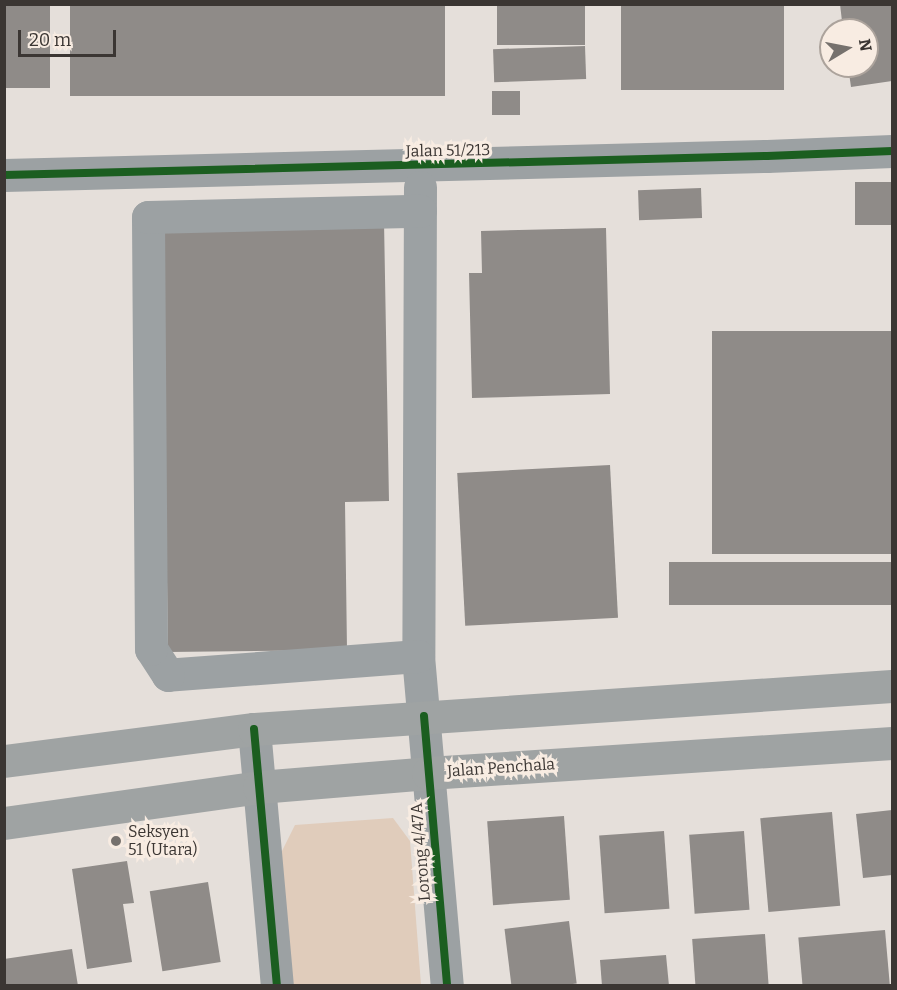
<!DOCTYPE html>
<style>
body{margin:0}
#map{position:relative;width:897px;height:990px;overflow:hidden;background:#e5dfda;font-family:Bitter,serif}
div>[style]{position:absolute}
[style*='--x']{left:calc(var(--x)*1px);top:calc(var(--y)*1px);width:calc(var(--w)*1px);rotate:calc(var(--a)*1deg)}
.green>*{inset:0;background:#e0ccbb}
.building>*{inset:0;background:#8f8b88;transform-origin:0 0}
.minor>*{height:33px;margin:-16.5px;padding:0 16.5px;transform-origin:16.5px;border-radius:16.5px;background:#9ca1a3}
.major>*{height:33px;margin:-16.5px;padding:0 16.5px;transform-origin:16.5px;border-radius:16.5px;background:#9fa3a3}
.cycleway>*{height:8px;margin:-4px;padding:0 4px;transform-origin:4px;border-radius:4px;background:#1b5e20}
.dots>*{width:16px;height:16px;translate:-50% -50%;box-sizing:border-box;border:3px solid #f8ece2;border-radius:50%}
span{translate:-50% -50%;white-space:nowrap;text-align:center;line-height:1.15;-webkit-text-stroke:6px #f8ece2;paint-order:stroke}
.street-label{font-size:16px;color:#3b3633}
.poi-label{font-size:16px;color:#3b3633}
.left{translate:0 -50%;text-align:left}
.frame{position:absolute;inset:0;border:6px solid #3b3633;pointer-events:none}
.north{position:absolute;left:819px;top:18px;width:60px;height:60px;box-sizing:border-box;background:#f8ece2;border:2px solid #aca39c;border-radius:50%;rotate:80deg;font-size:16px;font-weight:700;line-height:24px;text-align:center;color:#3b3633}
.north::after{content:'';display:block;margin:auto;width:21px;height:27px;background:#76716d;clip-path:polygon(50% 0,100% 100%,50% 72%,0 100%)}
.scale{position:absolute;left:18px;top:30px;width:98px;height:27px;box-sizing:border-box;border:3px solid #3b3633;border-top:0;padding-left:8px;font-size:18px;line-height:21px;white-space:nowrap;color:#3b3633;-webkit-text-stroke:4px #f8ece2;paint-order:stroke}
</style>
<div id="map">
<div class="green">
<div style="clip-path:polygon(393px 818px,410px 841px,421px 985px,292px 985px,280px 855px,295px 825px)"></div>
</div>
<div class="building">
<div style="left:4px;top:4px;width:46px;height:84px"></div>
<div style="left:70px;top:4px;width:375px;height:92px"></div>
<div style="left:497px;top:4px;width:88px;height:41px"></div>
<div style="left:621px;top:4px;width:163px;height:86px"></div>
<div style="clip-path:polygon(840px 4px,892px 4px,892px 81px,851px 87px,848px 66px,867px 66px,867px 30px,843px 30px)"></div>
<div style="left:585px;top:46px;width:33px;height:92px;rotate:88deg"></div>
<div style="left:492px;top:91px;width:28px;height:24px"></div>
<div style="left:892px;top:182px;width:43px;height:37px;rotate:90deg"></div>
<div style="left:701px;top:188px;width:30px;height:63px;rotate:88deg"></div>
<div style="clip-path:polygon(384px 221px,389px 501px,345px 502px,347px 650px,168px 652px,162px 224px)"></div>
<div style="clip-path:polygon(606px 228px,610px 394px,472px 398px,469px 273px,482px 273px,481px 231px)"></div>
<div style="left:892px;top:331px;width:223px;height:180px;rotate:90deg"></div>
<div style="left:610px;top:465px;width:153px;height:153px;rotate:87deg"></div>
<div style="left:892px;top:562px;width:43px;height:223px;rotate:90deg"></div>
<div style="clip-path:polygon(892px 810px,892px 875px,863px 878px,856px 814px)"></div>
<div style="left:832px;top:812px;width:94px;height:72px;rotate:85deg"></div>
<div style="left:564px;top:816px;width:84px;height:77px;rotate:86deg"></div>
<div style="left:664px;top:831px;width:78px;height:65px;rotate:86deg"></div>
<div style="left:744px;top:831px;width:79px;height:55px;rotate:86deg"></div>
<div style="clip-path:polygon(127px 861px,134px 903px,123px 904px,132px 962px,87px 969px,72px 869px)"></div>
<div style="left:208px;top:882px;width:81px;height:59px;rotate:81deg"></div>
<div style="left:569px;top:921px;width:63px;height:65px;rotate:83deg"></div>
<div style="left:885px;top:930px;width:56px;height:87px;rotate:85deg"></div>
<div style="left:765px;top:934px;width:52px;height:73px;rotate:86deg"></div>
<div style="clip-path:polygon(72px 949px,78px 986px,4px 986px,4px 959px)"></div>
<div style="clip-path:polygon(666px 955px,669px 986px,602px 986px,600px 960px)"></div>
</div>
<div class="minor">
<div style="--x:4;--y:175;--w:763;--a:-1.43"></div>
<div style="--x:767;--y:156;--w:125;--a:-2.3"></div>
<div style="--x:420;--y:187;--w:469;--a:90.2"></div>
<div style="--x:418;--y:656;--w:331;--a:85"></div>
<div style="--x:418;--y:656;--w:251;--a:175.7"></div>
<div style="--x:168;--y:675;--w:31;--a:-123"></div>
<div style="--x:151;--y:649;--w:432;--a:-90.4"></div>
<div style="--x:148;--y:217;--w:272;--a:-1.3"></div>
<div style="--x:254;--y:729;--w:258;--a:84.9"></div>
</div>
<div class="major">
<div style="--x:4;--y:761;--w:252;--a:-7.3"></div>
<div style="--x:254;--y:729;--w:639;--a:-3.86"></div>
<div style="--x:4;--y:823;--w:258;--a:-8"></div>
<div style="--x:259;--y:787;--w:170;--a:-4.7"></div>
<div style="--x:428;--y:773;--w:465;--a:-3.7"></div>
</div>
<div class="cycleway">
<div style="--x:4;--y:175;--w:763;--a:-1.43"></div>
<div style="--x:767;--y:156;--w:125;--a:-2.3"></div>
<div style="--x:424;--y:716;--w:271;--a:85.1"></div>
<div style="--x:254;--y:729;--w:258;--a:84.9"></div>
</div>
<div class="dots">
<div style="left:116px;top:841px;background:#76716d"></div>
</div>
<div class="street-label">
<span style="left:448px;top:151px;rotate:-1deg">Jalan 51/213</span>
<span style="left:501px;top:768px;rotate:-4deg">Jalan Penchala</span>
<span style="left:421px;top:852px;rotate:-95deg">Lorong 4/47A</span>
</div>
<div class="poi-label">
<span class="left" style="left:128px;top:841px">Seksyen<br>51 (Utara)</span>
</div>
<div class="frame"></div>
<div class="north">N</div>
<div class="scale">20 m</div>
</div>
